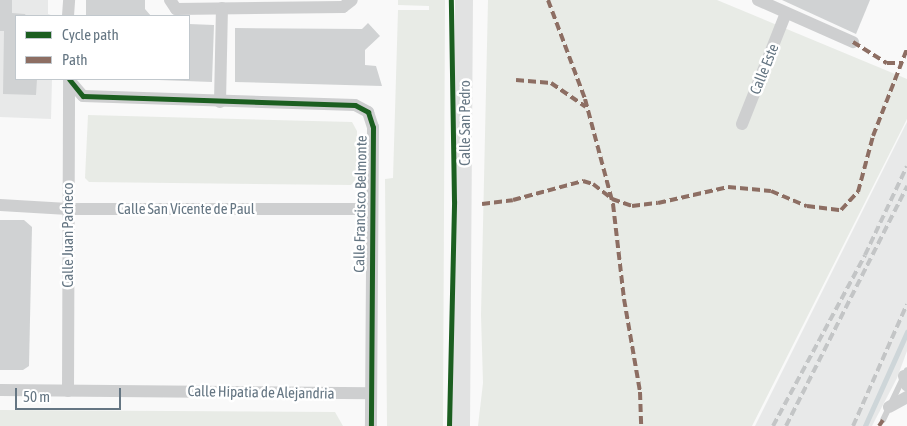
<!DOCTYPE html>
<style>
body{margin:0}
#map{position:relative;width:907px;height:426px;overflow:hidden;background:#f9f9f9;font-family:"Asap Condensed",sans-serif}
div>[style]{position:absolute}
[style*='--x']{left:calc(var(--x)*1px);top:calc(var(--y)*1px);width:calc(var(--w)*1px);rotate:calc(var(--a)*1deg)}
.built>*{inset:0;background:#e8e9e9}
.green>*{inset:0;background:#e8ebe6}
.stream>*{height:4.5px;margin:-2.25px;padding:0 2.25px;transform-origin:2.25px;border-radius:2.25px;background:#ced6d9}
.building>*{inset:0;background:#d0d2d3}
.service>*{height:6px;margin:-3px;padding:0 3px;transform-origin:3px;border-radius:3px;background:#cecfd0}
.minor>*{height:12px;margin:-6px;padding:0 6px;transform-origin:6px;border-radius:6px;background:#cecfd0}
.secondary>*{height:18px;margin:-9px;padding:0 9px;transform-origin:9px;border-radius:9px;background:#e1e2e2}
.rail>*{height:4px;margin-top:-2px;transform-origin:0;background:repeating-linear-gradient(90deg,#c3c5c6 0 8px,transparent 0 12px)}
.quiet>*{height:4px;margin-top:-2px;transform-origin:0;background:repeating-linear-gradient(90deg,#8d6e63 0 8px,transparent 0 12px)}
.cycleway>*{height:5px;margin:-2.5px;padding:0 2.5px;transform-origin:2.5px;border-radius:2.5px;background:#1b5e20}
span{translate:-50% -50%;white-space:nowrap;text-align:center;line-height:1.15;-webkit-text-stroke:5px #fff;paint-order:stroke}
.street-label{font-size:15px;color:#657683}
.legend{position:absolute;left:15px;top:15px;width:175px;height:65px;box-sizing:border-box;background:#fff;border:1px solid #c1c8cd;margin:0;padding:6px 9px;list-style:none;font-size:15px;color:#657683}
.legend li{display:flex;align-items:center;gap:10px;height:25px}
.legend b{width:25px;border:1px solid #c1c8cd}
.scale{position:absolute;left:15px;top:388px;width:106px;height:22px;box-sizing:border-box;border:2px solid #657683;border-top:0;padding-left:6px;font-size:15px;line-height:18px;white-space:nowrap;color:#657683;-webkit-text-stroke:4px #fff;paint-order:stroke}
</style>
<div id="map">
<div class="built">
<div style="clip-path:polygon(0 0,48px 0,48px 14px,54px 16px,16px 16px,16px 79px,52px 79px,51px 119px,0 117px)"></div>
<div style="clip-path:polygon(907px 122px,907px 351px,897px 378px,872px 426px,755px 426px)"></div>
</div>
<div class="green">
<div style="clip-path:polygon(398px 0,445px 0,443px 426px,387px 426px,385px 179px,393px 178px,398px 10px,429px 10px,429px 6px,398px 5px)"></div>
<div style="clip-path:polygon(488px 0,717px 0,907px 79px,907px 119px,752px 426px,478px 426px,483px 383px,481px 315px)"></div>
<div style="clip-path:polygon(88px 115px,352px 122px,357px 131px,356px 179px,351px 185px,89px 182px,85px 178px)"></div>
<div style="clip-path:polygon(0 410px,335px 412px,343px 426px,0 426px)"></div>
</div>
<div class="stream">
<div style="--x:865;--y:426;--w:103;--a:-65.9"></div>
</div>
<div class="building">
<div style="clip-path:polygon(0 0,12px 0,12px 13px,25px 14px,26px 16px,16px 16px,16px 79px,37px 79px,36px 95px,3px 94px,4px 31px,0 31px)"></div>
<div style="clip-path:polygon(86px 0,145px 0,145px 9px,151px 16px,86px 16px)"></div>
<div style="clip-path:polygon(782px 0,870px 0,856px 34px)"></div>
<div style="clip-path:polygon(368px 23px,380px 36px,365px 50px,365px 65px,376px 66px,382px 86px,235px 82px,235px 28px,362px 29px)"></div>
<div style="clip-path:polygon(189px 24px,214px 25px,212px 82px,132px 79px,189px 79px)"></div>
<div style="clip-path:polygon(0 220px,24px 220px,32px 227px,29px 366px,23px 370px,0 370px)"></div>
</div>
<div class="service">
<div style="--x:883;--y:420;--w:55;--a:-64.4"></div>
</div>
<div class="minor">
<div style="--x:170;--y:0;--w:11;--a:56"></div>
<div style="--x:176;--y:9;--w:167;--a:-0.7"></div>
<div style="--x:343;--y:7;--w:11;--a:-38"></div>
<div style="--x:758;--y:0;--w:104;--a:23.9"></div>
<div style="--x:68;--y:16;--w:16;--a:-86"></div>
<div style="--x:69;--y:80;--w:21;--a:49"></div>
<div style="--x:83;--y:96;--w:272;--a:1.9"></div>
<div style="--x:355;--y:105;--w:15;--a:28"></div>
<div style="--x:368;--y:112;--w:16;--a:72"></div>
<div style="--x:373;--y:127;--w:299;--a:90.4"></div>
<div style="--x:220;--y:102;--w:94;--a:-88.8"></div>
<div style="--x:742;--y:124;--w:119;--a:-68.4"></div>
<div style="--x:0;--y:205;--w:68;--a:3.4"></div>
<div style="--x:68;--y:209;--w:303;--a:0"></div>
<div style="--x:904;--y:376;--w:10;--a:73"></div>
<div style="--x:0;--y:390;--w:371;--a:0.5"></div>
<div style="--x:68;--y:391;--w:312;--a:-89.8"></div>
<div style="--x:889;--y:407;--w:21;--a:-29"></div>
</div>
<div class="secondary">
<div style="--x:461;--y:426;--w:426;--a:-89.6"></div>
</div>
<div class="rail">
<div style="--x:773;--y:426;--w:194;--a:-61.7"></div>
<div style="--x:865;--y:255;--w:98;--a:-64.7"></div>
<div style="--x:786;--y:426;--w:269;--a:-63.2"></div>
<div style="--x:853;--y:426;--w:133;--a:-66.1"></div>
</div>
<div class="quiet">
<div style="--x:548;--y:0;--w:106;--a:69.5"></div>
<div style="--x:585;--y:99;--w:109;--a:75.1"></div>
<div style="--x:613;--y:204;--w:96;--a:83.4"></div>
<div style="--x:624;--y:299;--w:94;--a:80.2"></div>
<div style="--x:640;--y:392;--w:34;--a:88"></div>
<div style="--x:853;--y:42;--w:40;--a:32"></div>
<div style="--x:887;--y:63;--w:16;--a:0"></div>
<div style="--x:516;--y:80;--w:35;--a:5"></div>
<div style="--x:551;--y:83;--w:42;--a:34.4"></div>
<div style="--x:482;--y:204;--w:31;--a:-7"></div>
<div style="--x:513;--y:200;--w:73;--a:-15.2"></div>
<div style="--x:583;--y:181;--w:10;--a:17"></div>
<div style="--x:593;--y:184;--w:24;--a:38"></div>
<div style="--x:612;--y:199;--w:21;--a:19"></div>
<div style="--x:632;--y:206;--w:26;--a:-7"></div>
<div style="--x:658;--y:203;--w:72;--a:-12.9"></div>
<div style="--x:728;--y:187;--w:43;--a:5.3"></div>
<div style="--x:771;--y:191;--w:39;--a:23"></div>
<div style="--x:807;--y:206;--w:34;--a:7"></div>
<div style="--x:841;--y:210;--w:25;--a:-47"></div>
<div style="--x:858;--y:192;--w:58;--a:-75"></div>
<div style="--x:873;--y:136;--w:93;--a:-68.7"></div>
<div style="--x:879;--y:426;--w:7;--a:-56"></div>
</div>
<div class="cycleway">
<div style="--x:69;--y:79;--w:22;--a:51"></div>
<div style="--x:83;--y:96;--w:272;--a:1.9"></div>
<div style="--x:355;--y:105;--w:15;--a:28"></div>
<div style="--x:368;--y:112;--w:16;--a:72"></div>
<div style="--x:373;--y:127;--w:299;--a:90.4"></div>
<div style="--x:449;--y:426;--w:225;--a:-88.7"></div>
<div style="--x:454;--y:201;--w:201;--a:-90.9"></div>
</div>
<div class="street-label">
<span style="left:764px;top:69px;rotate:-68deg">Calle Este</span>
<span style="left:465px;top:123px;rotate:-90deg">Calle San Pedro</span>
<span style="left:360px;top:204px;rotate:-89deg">Calle Francisco Belmonte</span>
<span style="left:186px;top:209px">Calle San Vicente de Paul</span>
<span style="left:68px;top:235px;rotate:-90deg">Calle Juan Pacheco</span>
<span style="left:261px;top:392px;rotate:1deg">Calle Hipatia de Alejandria</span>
</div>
<ul class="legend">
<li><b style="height:6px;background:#1b5e20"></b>Cycle path</li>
<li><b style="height:6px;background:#8d6e63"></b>Path</li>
</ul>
<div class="scale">50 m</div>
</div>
